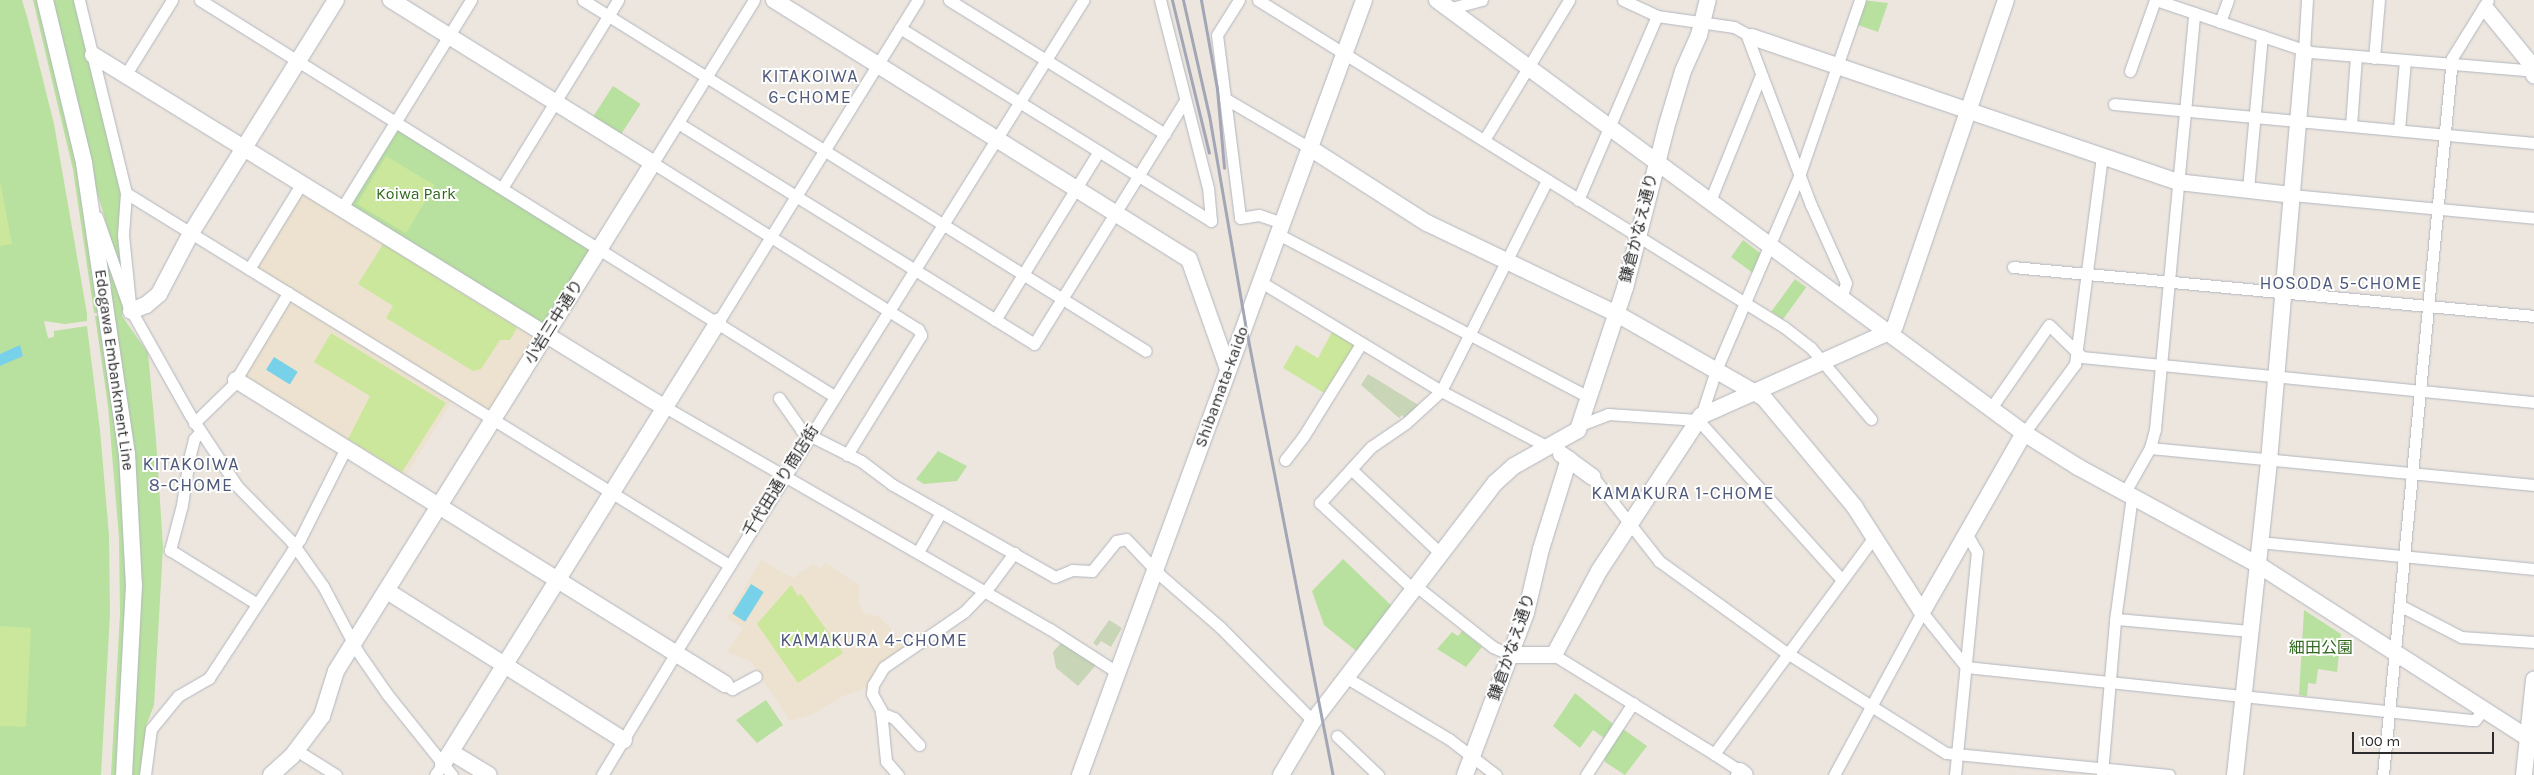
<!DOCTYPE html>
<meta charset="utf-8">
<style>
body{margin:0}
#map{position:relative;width:2534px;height:775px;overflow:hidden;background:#ede6df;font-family:Karla,"Noto Sans JP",sans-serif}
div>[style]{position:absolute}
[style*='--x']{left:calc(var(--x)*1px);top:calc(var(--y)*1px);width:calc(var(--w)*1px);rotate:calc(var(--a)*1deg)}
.education>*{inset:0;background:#ede2cf;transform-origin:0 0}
.green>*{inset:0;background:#b8e09e;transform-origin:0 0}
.cemetery>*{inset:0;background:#c8d6b7}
.pitch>*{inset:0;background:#cbe79b;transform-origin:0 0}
.water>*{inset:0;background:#77d1e9;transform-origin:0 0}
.roads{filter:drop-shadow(0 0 1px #b2b6bf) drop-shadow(0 0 1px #b2b6bf)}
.street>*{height:11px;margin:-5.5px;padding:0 5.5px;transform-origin:5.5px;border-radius:5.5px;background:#fff}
.secondary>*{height:16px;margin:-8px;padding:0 8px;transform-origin:8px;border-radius:8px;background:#fff}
.rail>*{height:3px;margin:-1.5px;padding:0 1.5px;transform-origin:1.5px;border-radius:1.5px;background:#a2a6b5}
span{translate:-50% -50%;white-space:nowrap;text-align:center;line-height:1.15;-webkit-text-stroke:4px #fff;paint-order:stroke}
.park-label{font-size:16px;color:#31671e}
.street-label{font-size:16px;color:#2c2c2c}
.neighbourhood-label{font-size:18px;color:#4e587b;letter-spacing:1px}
.scale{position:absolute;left:2352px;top:732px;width:142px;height:22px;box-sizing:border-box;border:2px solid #2c2c2c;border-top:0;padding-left:6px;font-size:15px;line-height:18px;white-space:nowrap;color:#2c2c2c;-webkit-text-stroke:4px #fff;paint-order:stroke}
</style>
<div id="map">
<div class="education">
<div style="clip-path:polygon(306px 192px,535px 336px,536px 341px,488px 412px,259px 269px,259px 263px,301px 194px)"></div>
<div style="left:290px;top:300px;width:191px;height:91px;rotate:32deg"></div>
<div style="clip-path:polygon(761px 560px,793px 578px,813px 564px,820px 569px,825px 563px,859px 585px,859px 602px,863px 613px,880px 617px,907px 647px,869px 687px,843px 696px,811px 715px,790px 721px,751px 662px,727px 652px,743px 628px,727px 618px)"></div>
</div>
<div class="green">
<div style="clip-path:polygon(0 0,22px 0,28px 20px,54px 124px,87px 314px,87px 321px,65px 324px,44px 321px,48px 338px,54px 337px,54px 331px,87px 326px,100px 430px,109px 535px,110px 614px,101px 775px,0 775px,0 366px,23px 355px,19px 346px,0 354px)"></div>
<div style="clip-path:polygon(33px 0,40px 0,70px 117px,102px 312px,94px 313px,73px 170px)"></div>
<div style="clip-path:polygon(51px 0,75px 0,121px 188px,128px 295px,93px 179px)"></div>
<div style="clip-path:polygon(1862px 0,1888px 3px,1878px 32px,1855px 24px)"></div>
<div style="left:613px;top:86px;width:33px;height:39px;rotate:33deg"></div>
<div style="left:397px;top:130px;width:227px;height:89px;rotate:32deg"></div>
<div style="clip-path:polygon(1743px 240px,1760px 253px,1753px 273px,1731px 257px)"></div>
<div style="clip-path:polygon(102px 242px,123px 307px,122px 316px,148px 353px,156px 440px,163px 547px,154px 705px,146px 726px,141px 775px,129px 775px,140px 595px)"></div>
<div style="left:1795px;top:279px;width:14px;height:40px;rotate:36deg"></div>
<div style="clip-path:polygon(103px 315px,118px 425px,128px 578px,119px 775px,111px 775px,120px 614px,119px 538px,108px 406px,95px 316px)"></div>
<div style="clip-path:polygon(938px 451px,967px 466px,957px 481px,924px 484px,916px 479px)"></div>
<div style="clip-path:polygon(1343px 559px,1394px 608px,1360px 654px,1324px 625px,1312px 591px)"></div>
<div style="clip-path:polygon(2304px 610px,2341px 634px,2337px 672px,2318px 669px,2316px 684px,2308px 683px,2307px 696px,2299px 695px)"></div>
<div style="clip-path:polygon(1462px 631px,1482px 647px,1466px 667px,1437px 649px,1452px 632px,1458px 636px)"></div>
<div style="clip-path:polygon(1575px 693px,1613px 724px,1604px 738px,1593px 730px,1580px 748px,1553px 726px)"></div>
<div style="clip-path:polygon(766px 700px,783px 725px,757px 743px,736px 720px)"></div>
<div style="clip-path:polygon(1623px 729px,1647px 746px,1625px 775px,1605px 762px,1604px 755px)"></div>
</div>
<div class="cemetery">
<div style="clip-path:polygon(1368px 374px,1420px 406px,1406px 419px,1402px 415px,1399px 418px,1361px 385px)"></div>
<div style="clip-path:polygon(1109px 620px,1122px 628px,1111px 647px,1101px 641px,1097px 646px,1093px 643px)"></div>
<div style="clip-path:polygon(1062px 642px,1096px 665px,1078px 686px,1056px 668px,1053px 652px)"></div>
</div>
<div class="pitch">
<div style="left:386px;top:156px;width:57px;height:56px;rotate:31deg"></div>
<div style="clip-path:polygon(0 181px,12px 244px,0 246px)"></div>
<div style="clip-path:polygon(383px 244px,517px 328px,510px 340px,500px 340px,481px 369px,473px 371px,386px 318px,393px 306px,358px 284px)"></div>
<div style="clip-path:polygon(1332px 332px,1353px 344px,1353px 348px,1324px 393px,1283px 368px,1296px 345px,1318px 358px)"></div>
<div style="clip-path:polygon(331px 333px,446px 403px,402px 472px,348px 439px,370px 396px,314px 362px)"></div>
<div style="clip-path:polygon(791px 585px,798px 596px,801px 594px,843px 653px,798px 683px,757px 624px)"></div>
<div style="clip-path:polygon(0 626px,31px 628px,26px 727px,0 726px)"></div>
</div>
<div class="water">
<div style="clip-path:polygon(20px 345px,23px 356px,0 366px,0 354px)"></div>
<div style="left:274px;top:357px;width:28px;height:15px;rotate:32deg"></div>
<div style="left:751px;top:584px;width:15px;height:35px;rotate:32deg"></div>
</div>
<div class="roads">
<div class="street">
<div style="--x:79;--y:0;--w:199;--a:76.3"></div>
<div style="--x:126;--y:193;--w:709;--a:31.67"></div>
<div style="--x:200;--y:0;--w:748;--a:31.99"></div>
<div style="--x:583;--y:0;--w:663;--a:31.94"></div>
<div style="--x:754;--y:0;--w:192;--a:121.8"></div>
<div style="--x:653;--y:163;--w:313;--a:32.1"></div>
<div style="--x:918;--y:329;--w:7;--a:63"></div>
<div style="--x:921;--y:335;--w:141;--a:121.7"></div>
<div style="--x:949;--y:0;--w:254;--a:31.8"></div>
<div style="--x:1239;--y:0;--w:41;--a:122.2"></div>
<div style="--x:1217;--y:35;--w:184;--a:82.8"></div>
<div style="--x:1240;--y:218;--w:19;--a:-9"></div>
<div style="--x:1259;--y:215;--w:24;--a:19"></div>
<div style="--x:1258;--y:0;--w:619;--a:31.87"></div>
<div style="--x:1784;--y:327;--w:34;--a:38"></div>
<div style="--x:1811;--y:348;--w:93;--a:49.8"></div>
<div style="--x:1623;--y:0;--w:38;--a:25"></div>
<div style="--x:1657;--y:16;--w:78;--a:8.1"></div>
<div style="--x:1734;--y:27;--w:21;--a:29"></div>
<div style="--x:2156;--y:0;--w:163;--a:18.7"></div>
<div style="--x:2310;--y:52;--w:225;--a:4.8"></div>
<div style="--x:1448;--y:9;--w:35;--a:-15"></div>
<div style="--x:2220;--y:22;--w:23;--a:-70"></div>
<div style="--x:900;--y:28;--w:366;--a:31.8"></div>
<div style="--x:1211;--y:221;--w:33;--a:-95"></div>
<div style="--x:1208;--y:188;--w:194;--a:-104.3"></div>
<div style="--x:1747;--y:36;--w:181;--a:69.3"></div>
<div style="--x:1811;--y:205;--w:85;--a:65.8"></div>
<div style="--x:1846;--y:283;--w:16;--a:108"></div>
<div style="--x:2304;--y:50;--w:50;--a:-86.6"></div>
<div style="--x:2374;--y:58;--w:58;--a:-85.1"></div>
<div style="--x:2130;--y:71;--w:75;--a:-70.6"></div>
<div style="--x:126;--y:74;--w:87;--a:-58.1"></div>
<div style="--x:1226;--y:99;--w:97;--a:30.3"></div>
<div style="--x:2114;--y:104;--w:422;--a:5.3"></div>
<div style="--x:678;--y:123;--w:419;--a:31.8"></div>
<div style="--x:1034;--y:344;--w:285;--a:-58.2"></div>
<div style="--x:2351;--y:126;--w:70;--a:-85.9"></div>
<div style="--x:2399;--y:130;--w:70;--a:-85.1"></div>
<div style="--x:1484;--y:140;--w:164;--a:-58.7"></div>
<div style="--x:502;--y:188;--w:221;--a:-58.3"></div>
<div style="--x:2248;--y:189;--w:154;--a:-84.8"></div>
<div style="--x:126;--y:193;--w:42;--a:94.1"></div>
<div style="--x:123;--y:235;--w:69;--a:84.2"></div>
<div style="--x:2292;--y:195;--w:243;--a:5.4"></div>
<div style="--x:1578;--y:200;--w:200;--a:-66.8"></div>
<div style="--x:1710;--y:201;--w:134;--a:-68"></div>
<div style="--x:342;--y:208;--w:245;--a:-58.2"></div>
<div style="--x:97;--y:217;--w:93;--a:70.6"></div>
<div style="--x:128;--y:305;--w:126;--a:60.6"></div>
<div style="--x:190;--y:415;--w:85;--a:56.5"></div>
<div style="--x:237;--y:486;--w:77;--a:45.5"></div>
<div style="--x:291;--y:541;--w:55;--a:54.6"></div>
<div style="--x:323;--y:586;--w:75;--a:62.1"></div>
<div style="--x:358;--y:652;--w:51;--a:55.4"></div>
<div style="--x:387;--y:694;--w:104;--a:51.3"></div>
<div style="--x:1278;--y:234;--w:351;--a:27.7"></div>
<div style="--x:2013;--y:267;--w:523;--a:5.37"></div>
<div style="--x:249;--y:269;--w:101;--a:-58.4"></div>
<div style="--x:1261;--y:282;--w:210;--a:31.2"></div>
<div style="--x:1441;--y:391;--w:121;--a:27.6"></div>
<div style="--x:889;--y:311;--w:367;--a:-58"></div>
<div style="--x:995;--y:320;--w:198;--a:-58.4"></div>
<div style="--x:718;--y:322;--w:379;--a:-58.2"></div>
<div style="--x:779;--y:398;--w:39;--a:55"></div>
<div style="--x:801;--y:430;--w:9;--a:32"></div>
<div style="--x:809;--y:435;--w:58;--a:26.6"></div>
<div style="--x:861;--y:461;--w:40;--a:37"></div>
<div style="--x:893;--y:485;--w:186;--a:29.6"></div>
<div style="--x:1055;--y:577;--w:18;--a:-22"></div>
<div style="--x:1072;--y:570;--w:20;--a:3"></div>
<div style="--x:1092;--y:571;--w:38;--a:-51"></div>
<div style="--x:1116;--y:541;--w:10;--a:-11"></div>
<div style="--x:1126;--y:539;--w:50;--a:46.6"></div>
<div style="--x:1160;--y:575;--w:79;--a:40.9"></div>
<div style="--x:1220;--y:627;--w:132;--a:45.3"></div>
<div style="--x:665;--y:407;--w:444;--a:30"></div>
<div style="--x:1050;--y:629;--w:81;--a:32.9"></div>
<div style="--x:1991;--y:408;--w:101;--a:-55.1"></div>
<div style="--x:2049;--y:325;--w:46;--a:44.1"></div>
<div style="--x:2082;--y:357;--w:454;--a:5.7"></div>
<div style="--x:1701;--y:416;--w:48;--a:-71.9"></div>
<div style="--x:1716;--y:370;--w:211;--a:-66.8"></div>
<div style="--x:1799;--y:176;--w:186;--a:-70.9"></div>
<div style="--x:194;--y:423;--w:53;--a:-44.2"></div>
<div style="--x:232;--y:386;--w:109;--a:-58.9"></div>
<div style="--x:1580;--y:425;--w:30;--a:-21"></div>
<div style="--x:1608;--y:414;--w:90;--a:3.8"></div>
<div style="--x:1698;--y:420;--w:215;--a:48"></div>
<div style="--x:200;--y:432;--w:9;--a:131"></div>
<div style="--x:194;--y:439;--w:21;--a:104"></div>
<div style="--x:189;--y:459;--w:47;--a:98.7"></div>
<div style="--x:182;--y:505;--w:47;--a:104.9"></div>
<div style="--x:170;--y:550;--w:102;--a:31.8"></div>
<div style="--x:2024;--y:433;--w:86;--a:-53.5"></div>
<div style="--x:2075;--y:364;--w:209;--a:-82.6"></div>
<div style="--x:2150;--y:448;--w:386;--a:5.5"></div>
<div style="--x:1285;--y:460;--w:29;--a:-52"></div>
<div style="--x:1303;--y:437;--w:110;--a:-58.1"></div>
<div style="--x:1351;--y:469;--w:122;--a:43.3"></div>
<div style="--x:1593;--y:477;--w:107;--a:51.8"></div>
<div style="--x:1659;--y:561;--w:154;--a:35.8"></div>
<div style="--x:1784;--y:651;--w:191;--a:32.2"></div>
<div style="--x:1946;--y:753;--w:224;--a:5.6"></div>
<div style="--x:2125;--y:492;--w:51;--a:-60.4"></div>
<div style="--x:2150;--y:448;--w:20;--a:-75"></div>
<div style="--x:2155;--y:429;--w:418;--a:-84.6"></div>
<div style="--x:2259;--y:542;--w:276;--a:5.6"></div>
<div style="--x:918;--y:552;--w:46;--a:-60.1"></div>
<div style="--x:1416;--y:586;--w:98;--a:38.4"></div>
<div style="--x:1493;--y:647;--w:20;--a:24"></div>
<div style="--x:1413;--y:589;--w:127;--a:-137.2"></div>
<div style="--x:1320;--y:503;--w:76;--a:-47.7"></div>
<div style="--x:1371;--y:447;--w:42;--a:-34.4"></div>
<div style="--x:1406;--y:423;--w:47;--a:-42.4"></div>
<div style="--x:1441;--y:391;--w:236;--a:-63.3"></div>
<div style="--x:985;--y:592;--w:49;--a:-53.4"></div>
<div style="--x:2401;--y:606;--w:68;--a:27.3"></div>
<div style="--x:2461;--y:637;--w:73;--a:3.9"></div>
<div style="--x:2117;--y:619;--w:133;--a:5.2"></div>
<div style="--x:675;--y:653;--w:404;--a:-58"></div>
<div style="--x:1554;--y:655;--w:188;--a:31.7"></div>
<div style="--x:1714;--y:754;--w:31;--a:33"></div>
<div style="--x:1740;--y:771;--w:6;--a:135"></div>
<div style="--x:1347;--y:678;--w:119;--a:30.9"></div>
<div style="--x:1449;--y:739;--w:59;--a:37.5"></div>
<div style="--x:725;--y:684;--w:9;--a:36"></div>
<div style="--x:732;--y:689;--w:27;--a:-28"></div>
<div style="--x:881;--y:713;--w:14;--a:21"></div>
<div style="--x:894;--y:718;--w:37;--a:47"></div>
<div style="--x:1337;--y:736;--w:57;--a:43.6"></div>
<div style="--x:296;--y:750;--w:47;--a:32"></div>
<div style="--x:1714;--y:754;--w:270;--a:-53.6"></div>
<div style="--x:2102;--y:773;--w:154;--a:-85.1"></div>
<div style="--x:2115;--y:620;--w:125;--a:-82.2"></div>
<div style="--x:145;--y:775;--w:46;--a:-82.6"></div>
<div style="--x:151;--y:729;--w:43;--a:-50.7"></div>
<div style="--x:178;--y:696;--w:36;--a:-30"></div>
<div style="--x:209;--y:678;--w:166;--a:-56.8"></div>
<div style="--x:300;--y:539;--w:102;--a:-63.2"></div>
<div style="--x:435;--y:775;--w:14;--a:-54"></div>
<div style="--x:602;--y:775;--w:143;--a:-58.8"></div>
<div style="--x:898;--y:775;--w:18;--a:-131"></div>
<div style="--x:886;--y:761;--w:51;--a:-95.6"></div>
<div style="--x:881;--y:710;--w:18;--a:-119"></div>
<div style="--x:872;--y:694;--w:9;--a:-84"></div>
<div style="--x:873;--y:685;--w:21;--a:-59"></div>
<div style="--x:884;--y:667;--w:97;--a:-34.5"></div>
<div style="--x:964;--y:612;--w:29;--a:-46"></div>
<div style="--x:1586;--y:775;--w:86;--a:-56.9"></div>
<div style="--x:1834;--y:775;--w:185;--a:-61.6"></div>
<div style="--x:1922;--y:612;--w:70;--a:51.3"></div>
<div style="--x:1966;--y:667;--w:508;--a:5.99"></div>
<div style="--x:2471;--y:720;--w:4;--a:0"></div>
<div style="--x:2475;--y:720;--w:14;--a:-51"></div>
<div style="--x:1955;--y:775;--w:224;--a:-84.4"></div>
<div style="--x:1977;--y:552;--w:20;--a:-120"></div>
<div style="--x:2383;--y:775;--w:720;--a:-84.5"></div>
<div style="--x:2452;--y:58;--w:68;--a:-58.2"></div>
</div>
<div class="secondary">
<div style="--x:45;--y:0;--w:168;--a:76.5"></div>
<div style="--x:84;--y:163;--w:293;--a:81.6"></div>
<div style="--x:127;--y:453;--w:132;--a:87"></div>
<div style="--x:134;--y:585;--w:190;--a:93"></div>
<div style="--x:774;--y:0;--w:489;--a:32"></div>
<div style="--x:1189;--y:259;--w:117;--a:70.5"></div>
<div style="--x:1437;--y:0;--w:729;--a:36.41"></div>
<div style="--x:2024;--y:433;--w:64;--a:32.2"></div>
<div style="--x:2078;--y:467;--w:204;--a:28.5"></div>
<div style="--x:2257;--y:564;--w:329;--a:32.7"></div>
<div style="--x:2486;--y:9;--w:70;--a:50.8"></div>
<div style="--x:2530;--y:63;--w:13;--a:72"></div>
<div style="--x:1752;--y:37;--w:450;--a:18.8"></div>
<div style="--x:2178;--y:182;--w:115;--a:6.5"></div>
<div style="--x:93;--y:55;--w:672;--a:31.68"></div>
<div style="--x:1310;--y:148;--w:139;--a:32.7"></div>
<div style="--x:1427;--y:223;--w:211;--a:25.6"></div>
<div style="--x:1617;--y:314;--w:169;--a:29.7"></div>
<div style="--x:1764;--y:398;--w:141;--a:50.2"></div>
<div style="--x:1854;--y:506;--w:126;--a:57.3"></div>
<div style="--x:1922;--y:612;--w:206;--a:-60.3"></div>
<div style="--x:131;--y:311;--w:16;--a:-22"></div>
<div style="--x:146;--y:305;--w:17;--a:-40"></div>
<div style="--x:159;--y:294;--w:69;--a:-62.3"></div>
<div style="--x:191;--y:233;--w:274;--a:-58.1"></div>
<div style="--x:236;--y:380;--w:576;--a:31.87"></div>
<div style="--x:1561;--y:454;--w:39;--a:36"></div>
<div style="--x:387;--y:591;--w:280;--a:32.2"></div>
<div style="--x:1511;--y:655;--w:43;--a:0"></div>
<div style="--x:1554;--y:655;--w:95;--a:-61.8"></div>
<div style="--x:1599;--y:571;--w:186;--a:-56.7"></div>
<div style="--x:1701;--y:416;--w:206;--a:-24.1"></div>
<div style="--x:1889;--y:332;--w:8;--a:-45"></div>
<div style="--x:1895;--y:326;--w:344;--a:-71.2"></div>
<div style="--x:451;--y:752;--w:44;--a:31.2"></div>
<div style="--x:443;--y:764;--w:521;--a:-58.11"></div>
<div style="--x:1740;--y:771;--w:6;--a:39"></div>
<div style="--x:271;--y:775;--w:28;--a:-42"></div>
<div style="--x:292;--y:756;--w:50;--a:-53.1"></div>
<div style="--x:322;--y:716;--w:47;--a:-72.7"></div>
<div style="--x:336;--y:671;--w:599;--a:-58.04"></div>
<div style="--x:653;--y:163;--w:309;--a:-148.1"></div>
<div style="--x:1080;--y:775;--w:825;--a:-69.87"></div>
<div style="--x:1281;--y:775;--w:63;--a:-59.3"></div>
<div style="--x:1313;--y:721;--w:300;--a:-52.6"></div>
<div style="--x:1495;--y:483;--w:25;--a:-42"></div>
<div style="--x:1514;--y:466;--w:73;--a:-29.4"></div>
<div style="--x:1578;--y:430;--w:150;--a:-71.7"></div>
<div style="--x:1625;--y:288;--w:165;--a:-75.6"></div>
<div style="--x:1666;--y:128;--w:59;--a:-73.4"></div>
<div style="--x:1683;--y:71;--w:39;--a:-66"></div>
<div style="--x:1699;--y:35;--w:36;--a:-76"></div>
<div style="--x:1465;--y:775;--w:173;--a:-69.4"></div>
<div style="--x:1526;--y:613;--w:66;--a:-76.8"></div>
<div style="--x:1541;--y:549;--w:94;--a:-72.7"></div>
<div style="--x:2235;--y:775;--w:316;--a:-83.8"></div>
<div style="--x:2269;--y:461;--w:412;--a:-85.1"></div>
<div style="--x:2524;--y:775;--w:96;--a:-84"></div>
</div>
</div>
<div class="rail">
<div style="--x:1172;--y:0;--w:157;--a:76.4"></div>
<div style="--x:1183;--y:0;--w:118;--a:77.3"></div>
<div style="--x:1209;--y:115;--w:212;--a:80.2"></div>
<div style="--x:1245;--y:324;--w:460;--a:79"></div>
<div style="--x:1201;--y:0;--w:90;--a:79.8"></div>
<div style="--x:1217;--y:89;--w:79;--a:84.9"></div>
</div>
<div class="park-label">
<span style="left:416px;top:194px">Koiwa Park</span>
<span style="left:2321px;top:648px">細田公園</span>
</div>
<div class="street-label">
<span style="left:1639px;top:228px;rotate:-76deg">鎌倉かなえ通り</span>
<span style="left:554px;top:322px;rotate:-58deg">小岩三中通り</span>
<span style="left:114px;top:370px;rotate:82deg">Edogawa Embankment Line</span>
<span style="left:1222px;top:387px;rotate:-70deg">Shibamata-kaido</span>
<span style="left:781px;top:481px;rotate:-58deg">千代田通り商店街</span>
<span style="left:1512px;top:647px;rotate:-71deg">鎌倉かなえ通り</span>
</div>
<div class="neighbourhood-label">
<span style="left:810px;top:87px">KITAKOIWA<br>6-CHOME</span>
<span style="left:2341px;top:283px">HOSODA 5-CHOME</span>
<span style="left:191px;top:475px">KITAKOIWA<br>8-CHOME</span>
<span style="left:1683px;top:493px">KAMAKURA 1-CHOME</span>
<span style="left:874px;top:640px">KAMAKURA 4-CHOME</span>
</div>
<div class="scale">100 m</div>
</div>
